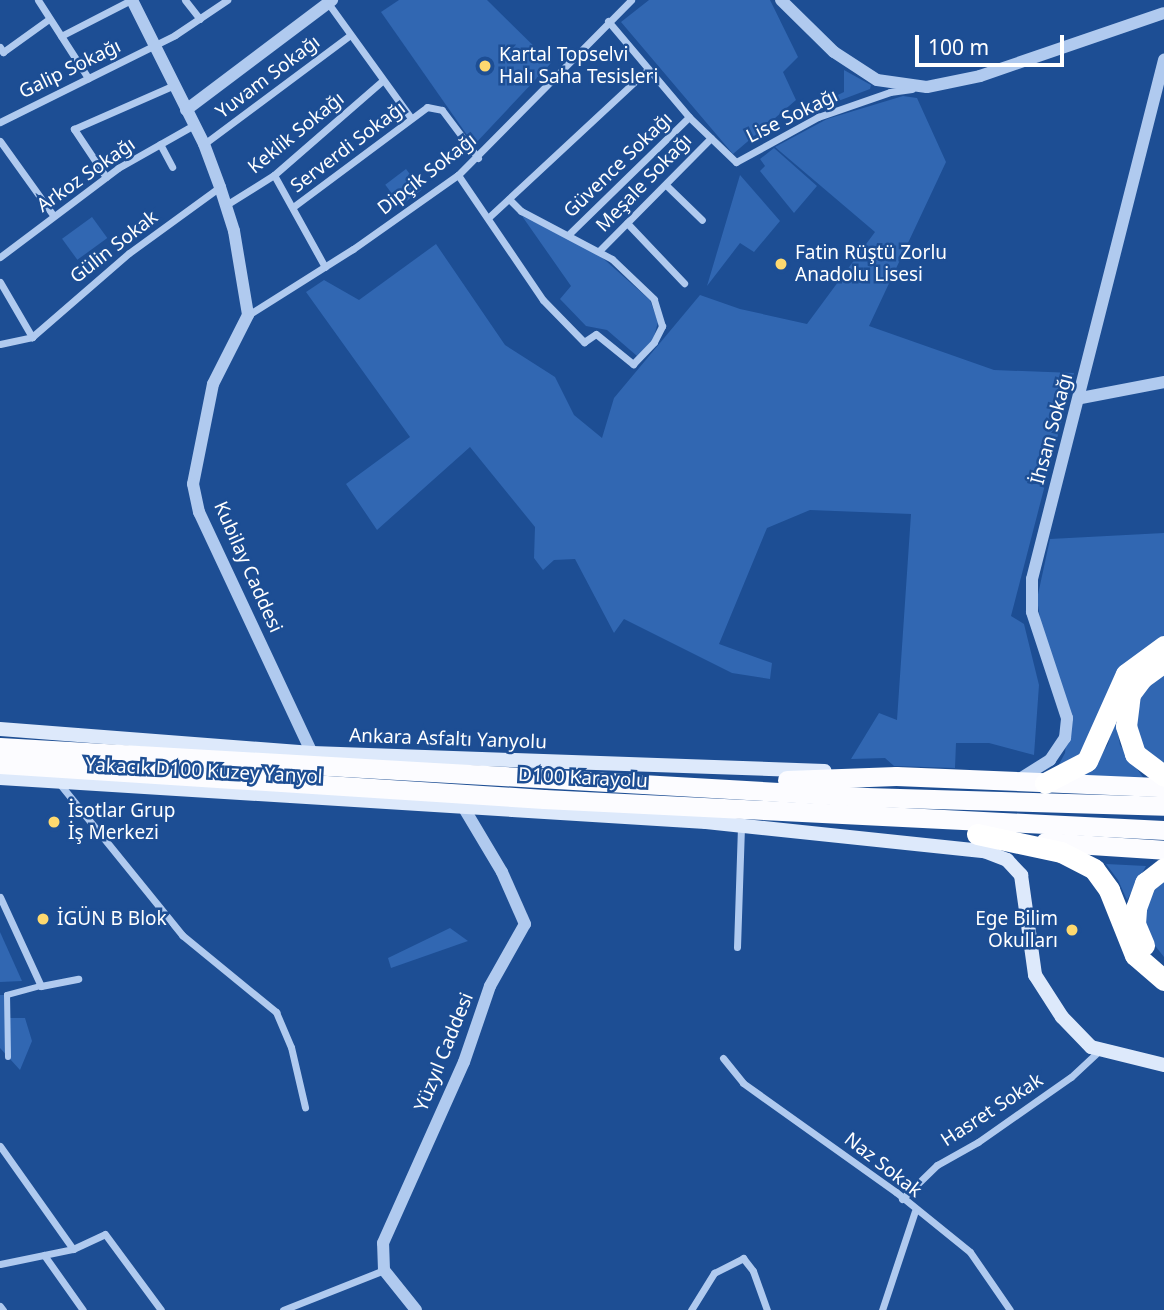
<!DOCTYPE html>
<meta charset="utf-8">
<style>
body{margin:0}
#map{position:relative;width:1164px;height:1310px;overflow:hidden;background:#1d4e94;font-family:"Noto Sans",sans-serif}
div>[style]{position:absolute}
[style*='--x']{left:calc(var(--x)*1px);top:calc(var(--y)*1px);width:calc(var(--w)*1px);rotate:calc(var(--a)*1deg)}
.green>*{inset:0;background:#3167b2;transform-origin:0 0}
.pedestrian>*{height:6px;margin:-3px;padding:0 3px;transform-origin:3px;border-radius:3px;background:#b0caef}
.minor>*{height:7px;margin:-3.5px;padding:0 3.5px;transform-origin:3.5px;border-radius:3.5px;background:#b0caef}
.tertiary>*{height:12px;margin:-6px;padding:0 6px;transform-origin:6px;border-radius:6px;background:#b0caef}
.secondary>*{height:14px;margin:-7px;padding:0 7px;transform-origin:7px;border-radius:7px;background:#dde9fb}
.trunk>*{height:19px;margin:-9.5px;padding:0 9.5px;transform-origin:9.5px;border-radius:9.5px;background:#fcfcff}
.motorway>*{height:21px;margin:-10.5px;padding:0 10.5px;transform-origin:10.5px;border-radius:10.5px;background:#fff}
.dots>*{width:19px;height:19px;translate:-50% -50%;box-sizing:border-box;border:4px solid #1d4e94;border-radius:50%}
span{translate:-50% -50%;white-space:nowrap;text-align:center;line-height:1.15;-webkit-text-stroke:5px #1d4e94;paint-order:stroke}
.poi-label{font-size:19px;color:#fff}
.left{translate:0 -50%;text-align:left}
.right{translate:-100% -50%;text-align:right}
.street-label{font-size:19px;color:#fff}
.scale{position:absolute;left:915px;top:35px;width:149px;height:32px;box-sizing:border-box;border:4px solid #fff;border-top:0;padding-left:9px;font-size:21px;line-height:24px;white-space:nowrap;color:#fff;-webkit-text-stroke:5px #1d4e94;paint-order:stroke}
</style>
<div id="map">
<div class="green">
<div style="clip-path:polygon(399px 0,487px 0,551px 63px,474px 145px,381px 12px)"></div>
<div style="clip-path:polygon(649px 0,770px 0,798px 57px,783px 72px,796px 100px,733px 154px,621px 22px)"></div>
<div style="clip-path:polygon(844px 70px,871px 85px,870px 89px,825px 106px,823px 102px,844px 92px)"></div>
<div style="clip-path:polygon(903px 96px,917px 98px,946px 162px,869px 326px,994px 370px,1074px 373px,1011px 616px,1024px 624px,1039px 685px,1034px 755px,989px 743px,956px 743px,955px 768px,894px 766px,885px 758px,851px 759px,879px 713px,897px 720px,911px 514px,810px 510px,767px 528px,719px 644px,772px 663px,770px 679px,732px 673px,624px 619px,614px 633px,575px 559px,554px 560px,543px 570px,534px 558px,535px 527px,470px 447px,377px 530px,346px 484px,410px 437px,306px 292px,324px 280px,359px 300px,436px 244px,505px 345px,555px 377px,574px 415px,602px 438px,614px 398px,700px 295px,740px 309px,807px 324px,875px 232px,775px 147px,827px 119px)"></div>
<div style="clip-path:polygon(774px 148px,817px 186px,794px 213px,760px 171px,765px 166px,760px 159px)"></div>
<div style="left:406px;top:169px;width:26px;height:26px;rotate:53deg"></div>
<div style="clip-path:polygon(740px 175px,780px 221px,754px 252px,740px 243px,707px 286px)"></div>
<div style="clip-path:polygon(522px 216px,597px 253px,650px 300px,658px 322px,653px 340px,637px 356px,607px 330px,586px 326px,560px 299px,571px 286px)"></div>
<div style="left:92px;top:217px;width:26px;height:37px;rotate:54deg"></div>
<div style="clip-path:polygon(1164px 533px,1164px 638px,1089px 752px,1056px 770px,1065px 753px,1069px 716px,1045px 649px,1037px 599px,1050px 539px)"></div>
<div style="clip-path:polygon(1164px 671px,1164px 770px,1147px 759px,1134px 732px,1140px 695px)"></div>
<div style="clip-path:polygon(1115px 717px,1120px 745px,1145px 780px,1077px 780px,1093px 768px,1108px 744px)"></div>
<div style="clip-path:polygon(1106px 864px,1146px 866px,1127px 900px,1118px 880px)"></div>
<div style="clip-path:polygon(1164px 878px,1164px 957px,1149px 938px,1144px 920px,1148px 897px)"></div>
<div style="clip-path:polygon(450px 928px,468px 941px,391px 968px,388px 958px)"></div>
<div style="clip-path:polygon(0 932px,22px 981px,0 982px)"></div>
<div style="clip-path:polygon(0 995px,7px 995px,7px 1018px,25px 1018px,32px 1041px,20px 1070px,0 1048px)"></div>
</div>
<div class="pedestrian">
<div style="--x:8;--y:1057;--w:62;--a:-90.9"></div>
<div style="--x:7;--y:995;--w:35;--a:-15"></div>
</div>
<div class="minor">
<div style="--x:38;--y:0;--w:93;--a:57.3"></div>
<div style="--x:185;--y:0;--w:24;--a:52"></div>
<div style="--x:328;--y:3;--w:142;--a:54.2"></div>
<div style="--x:608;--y:21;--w:126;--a:49.8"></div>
<div style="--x:689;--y:117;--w:65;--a:43.8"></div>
<div style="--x:736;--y:162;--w:94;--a:-28.8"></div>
<div style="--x:818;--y:117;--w:76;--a:-19.1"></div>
<div style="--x:890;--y:92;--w:22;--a:-8"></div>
<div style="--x:61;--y:36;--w:79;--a:-27.2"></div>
<div style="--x:0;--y:47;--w:6;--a:59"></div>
<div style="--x:3;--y:52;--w:57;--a:-35.7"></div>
<div style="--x:0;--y:122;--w:195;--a:-26.4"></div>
<div style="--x:175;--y:35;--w:63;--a:-33.9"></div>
<div style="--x:0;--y:141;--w:91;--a:54.4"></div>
<div style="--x:160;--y:144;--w:26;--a:62"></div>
<div style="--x:204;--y:144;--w:182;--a:-36.7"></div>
<div style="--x:274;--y:175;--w:105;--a:61"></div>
<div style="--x:458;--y:175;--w:151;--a:55.8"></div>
<div style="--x:543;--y:300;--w:59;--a:45.7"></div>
<div style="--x:584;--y:342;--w:14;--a:-34"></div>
<div style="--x:596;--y:334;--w:48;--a:39"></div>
<div style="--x:633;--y:364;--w:30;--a:-46"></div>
<div style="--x:654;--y:342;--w:18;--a:-63"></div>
<div style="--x:662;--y:326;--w:28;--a:-107"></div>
<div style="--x:654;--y:299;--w:58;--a:-136.4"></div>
<div style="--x:612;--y:259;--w:103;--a:-152.2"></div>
<div style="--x:521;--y:211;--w:17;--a:-135"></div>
<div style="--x:106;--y:177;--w:58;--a:-123.7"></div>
<div style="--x:74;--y:129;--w:109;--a:-23.7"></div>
<div style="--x:666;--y:185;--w:50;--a:44.2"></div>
<div style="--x:226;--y:205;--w:57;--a:-32"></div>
<div style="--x:274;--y:175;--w:143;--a:-41"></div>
<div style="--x:293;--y:207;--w:167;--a:-36.7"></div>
<div style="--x:427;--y:107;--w:15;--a:11"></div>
<div style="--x:442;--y:110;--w:60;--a:53.1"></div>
<div style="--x:489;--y:217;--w:217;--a:-42.9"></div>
<div style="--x:627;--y:223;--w:83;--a:46.5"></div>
<div style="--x:568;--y:235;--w:169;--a:-44.3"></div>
<div style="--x:599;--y:251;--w:159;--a:-45.3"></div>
<div style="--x:0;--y:257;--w:148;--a:-37"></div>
<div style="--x:118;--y:168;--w:87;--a:-29.5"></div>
<div style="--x:0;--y:282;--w:64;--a:59.8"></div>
<div style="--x:248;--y:315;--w:124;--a:-32.2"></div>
<div style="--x:353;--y:249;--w:128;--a:-35.2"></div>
<div style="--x:458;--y:175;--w:246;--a:-45.3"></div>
<div style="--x:0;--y:344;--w:33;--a:-12"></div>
<div style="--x:32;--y:337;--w:128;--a:-40.9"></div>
<div style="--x:129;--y:253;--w:112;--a:-36"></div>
<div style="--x:59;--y:783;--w:196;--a:51"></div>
<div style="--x:182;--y:935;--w:122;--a:39.3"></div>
<div style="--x:276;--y:1012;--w:38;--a:67"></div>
<div style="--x:291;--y:1047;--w:62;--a:76.9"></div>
<div style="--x:0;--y:897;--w:98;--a:65.3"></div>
<div style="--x:41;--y:986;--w:38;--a:-11"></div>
<div style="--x:737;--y:947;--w:121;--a:-88.1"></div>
<div style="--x:723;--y:1058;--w:32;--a:51"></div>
<div style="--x:743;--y:1083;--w:188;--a:35.5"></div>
<div style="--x:896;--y:1192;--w:95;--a:39"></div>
<div style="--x:970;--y:1252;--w:70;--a:55.4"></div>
<div style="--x:0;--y:1146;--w:126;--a:54.7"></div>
<div style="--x:902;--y:1199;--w:49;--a:-44.2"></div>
<div style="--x:937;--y:1165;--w:47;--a:-29.3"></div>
<div style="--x:978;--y:1142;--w:113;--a:-35"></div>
<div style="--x:1071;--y:1077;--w:40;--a:-43"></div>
<div style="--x:44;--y:1255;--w:67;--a:54.7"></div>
<div style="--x:0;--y:1264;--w:75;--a:-11.6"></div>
<div style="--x:73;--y:1249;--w:35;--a:-25"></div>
<div style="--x:105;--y:1234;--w:94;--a:53.6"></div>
<div style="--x:0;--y:1306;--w:5;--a:53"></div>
<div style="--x:283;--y:1310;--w:109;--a:-21.6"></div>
<div style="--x:691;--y:1310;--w:44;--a:-58.1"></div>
<div style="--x:714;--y:1273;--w:33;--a:-27"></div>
<div style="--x:743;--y:1258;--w:16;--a:52"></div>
<div style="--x:753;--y:1271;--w:41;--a:70.3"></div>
<div style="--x:882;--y:1310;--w:104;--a:-71.6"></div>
</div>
<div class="tertiary">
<div style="--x:132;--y:0;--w:161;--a:63.4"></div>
<div style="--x:204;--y:144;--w:46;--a:69.6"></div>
<div style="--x:220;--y:187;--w:46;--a:72.3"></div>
<div style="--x:234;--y:231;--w:85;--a:80.5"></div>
<div style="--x:248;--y:315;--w:77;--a:116.9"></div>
<div style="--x:213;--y:384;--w:102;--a:101.3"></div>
<div style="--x:193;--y:484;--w:29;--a:78"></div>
<div style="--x:199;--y:512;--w:266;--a:64.9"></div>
<div style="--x:781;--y:0;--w:74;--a:44.5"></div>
<div style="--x:834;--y:52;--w:51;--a:33.1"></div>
<div style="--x:877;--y:80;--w:50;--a:8"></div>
<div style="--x:927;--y:87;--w:54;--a:-11.7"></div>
<div style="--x:980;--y:76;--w:194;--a:-18.9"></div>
<div style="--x:186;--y:110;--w:183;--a:-37"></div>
<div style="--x:1081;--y:398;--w:85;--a:-10.9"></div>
<div style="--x:1018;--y:780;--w:38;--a:-32"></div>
<div style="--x:1050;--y:760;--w:27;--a:-56"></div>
<div style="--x:1065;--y:738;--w:20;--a:-84"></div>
<div style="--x:1067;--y:718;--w:112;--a:-108.3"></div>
<div style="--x:1032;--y:612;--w:33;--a:-90"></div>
<div style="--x:1032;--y:579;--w:536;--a:-75.73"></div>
<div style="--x:416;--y:1310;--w:51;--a:-128.7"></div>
<div style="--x:384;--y:1270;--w:27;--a:-92"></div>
<div style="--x:383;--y:1243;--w:198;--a:-65.9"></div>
<div style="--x:464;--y:1062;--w:80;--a:-71.1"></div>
<div style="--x:490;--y:986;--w:71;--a:-60.6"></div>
<div style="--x:525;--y:924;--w:57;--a:-113.9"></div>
<div style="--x:502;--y:872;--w:72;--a:-120.8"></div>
</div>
<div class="secondary">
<div style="--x:0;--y:729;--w:313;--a:4.4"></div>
<div style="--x:312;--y:753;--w:513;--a:2.01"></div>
<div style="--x:0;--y:778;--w:707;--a:3.57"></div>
<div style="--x:706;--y:822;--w:280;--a:6"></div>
<div style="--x:984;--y:851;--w:25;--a:21"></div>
<div style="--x:1007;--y:860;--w:21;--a:47"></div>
<div style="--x:1021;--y:875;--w:101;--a:82"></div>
<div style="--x:1035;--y:975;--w:50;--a:57.3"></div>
<div style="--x:1062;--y:1017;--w:42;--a:46"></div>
<div style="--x:1091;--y:1047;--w:75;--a:13.9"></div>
</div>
<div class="trunk">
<div style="--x:0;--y:747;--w:867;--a:3.3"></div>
<div style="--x:866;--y:797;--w:298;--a:1.7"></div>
<div style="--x:0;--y:764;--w:545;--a:3.68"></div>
<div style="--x:544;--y:799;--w:621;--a:2.86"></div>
<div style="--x:787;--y:780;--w:109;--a:-2.1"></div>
<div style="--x:896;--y:776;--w:268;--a:2.4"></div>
<div style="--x:1045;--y:842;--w:119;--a:3.8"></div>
</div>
<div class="motorway">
<div style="--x:1164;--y:662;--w:27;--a:144"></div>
<div style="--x:1142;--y:678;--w:20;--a:127"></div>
<div style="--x:1130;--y:694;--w:32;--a:97"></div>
<div style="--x:1126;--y:726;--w:29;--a:72"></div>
<div style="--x:1135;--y:754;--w:36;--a:37"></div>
<div style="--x:1045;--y:783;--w:47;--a:-27.6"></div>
<div style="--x:1087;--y:761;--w:95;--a:-65.9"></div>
<div style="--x:1126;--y:674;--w:47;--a:-36.4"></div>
<div style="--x:977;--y:834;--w:86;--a:12.1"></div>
<div style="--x:1061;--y:852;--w:37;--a:27"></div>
<div style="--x:1094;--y:869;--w:26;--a:54"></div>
<div style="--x:1109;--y:890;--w:70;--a:68.2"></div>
<div style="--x:1135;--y:955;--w:38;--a:41"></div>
<div style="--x:1144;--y:945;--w:23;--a:-113"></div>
<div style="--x:1135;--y:924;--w:16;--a:-86"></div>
<div style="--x:1136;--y:908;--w:27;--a:-70"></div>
<div style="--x:1145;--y:883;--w:24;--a:-38"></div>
</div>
<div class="dots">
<div style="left:485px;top:66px;background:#fed96f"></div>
<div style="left:781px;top:264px;background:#fed96f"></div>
<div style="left:54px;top:822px;background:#fed96f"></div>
<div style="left:43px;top:919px;background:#fed96f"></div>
<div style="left:1072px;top:930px;background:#fed96f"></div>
</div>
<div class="poi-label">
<span class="left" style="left:499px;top:66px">Kartal Topselvi<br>Halı Saha Tesisleri</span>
<span class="left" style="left:795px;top:264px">Fatin Rüştü Zorlu<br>Anadolu Lisesi</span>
<span class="left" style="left:68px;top:822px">İsotlar Grup<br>İş Merkezi</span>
<span class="left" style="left:57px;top:919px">İGÜN B Blok</span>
<span class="right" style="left:1058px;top:930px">Ege Bilim<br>Okulları</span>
</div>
<div class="street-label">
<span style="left:70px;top:69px;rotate:-26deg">Galip Sokağı</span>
<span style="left:268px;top:77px;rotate:-37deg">Yuvam Sokağı</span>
<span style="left:792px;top:116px;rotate:-26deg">Lise Sokağı</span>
<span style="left:296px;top:133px;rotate:-39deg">Keklik Sokağı</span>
<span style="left:348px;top:147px;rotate:-37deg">Serverdi Sokağı</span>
<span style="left:618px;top:165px;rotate:-44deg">Güvence Sokağı</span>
<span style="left:427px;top:174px;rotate:-38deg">Dipçik Sokağı</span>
<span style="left:86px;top:175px;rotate:-35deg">Arkoz Sokağı</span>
<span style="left:644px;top:183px;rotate:-46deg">Meşale Sokağı</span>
<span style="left:114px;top:247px;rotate:-38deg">Gülin Sokak</span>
<span style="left:1052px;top:429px;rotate:-75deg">İhsan Sokağı</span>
<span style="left:248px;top:567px;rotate:66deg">Kubilay Caddesi</span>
<span style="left:448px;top:739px;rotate:2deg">Ankara Asfaltı Yanyolu</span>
<span style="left:204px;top:771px;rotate:3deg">Yakacık D100 Kuzey Yanyol</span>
<span style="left:583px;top:778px;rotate:3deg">D100 Karayolu</span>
<span style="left:444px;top:1052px;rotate:-68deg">Yüzyıl Caddesi</span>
<span style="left:992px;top:1110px;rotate:-33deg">Hasret Sokak</span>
<span style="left:883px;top:1165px;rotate:38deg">Naz Sokak</span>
</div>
<div class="scale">100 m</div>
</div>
